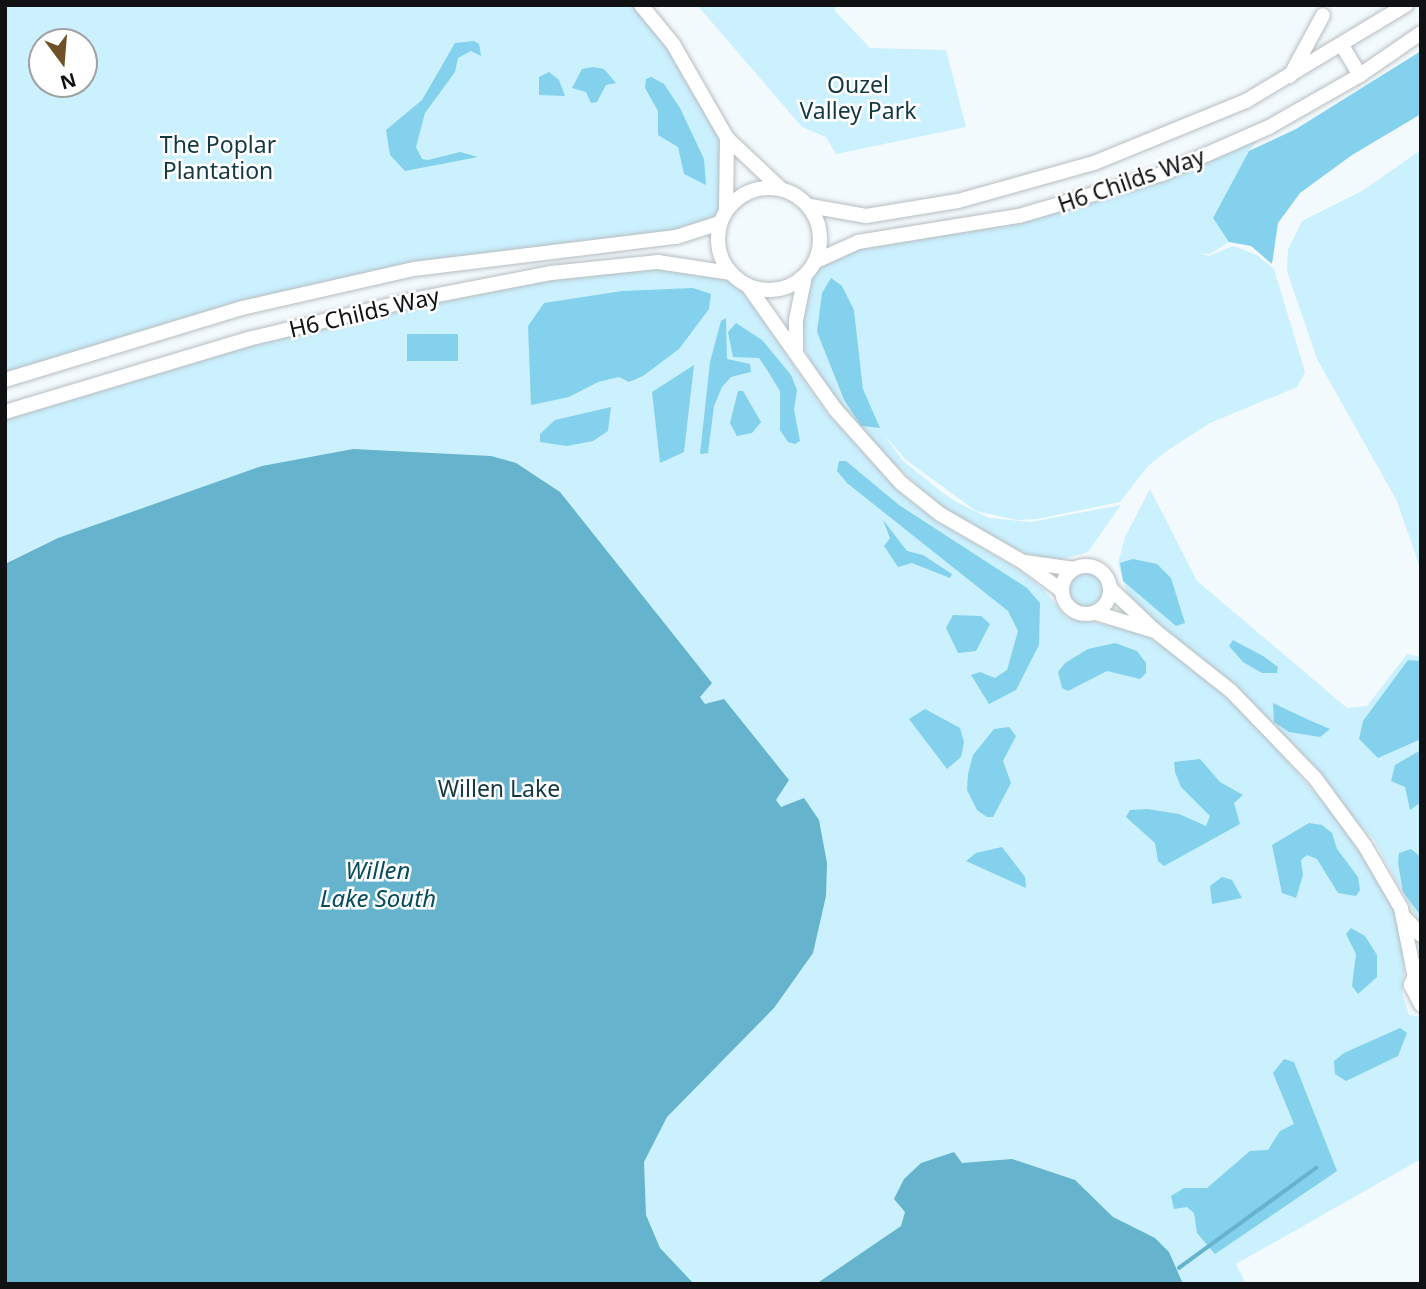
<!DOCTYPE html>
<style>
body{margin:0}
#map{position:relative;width:1426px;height:1289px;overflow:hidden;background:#f3fafd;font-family:"Noto Sans",sans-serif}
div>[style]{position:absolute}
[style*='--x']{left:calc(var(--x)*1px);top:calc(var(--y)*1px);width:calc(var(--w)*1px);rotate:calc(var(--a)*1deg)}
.green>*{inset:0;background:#cbf0fe}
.round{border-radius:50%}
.forest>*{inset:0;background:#83d1ec;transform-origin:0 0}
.water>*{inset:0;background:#66b3ce}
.stream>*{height:3.5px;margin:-1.75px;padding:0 1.75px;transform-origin:1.75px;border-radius:1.75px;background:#66b3ce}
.roads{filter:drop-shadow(0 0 2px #b6bdc0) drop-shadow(0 0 2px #b6bdc0)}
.tertiary>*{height:14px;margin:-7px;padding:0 7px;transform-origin:7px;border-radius:7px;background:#fff}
.tertiary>.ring{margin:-7px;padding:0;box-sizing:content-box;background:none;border:14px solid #fff;border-radius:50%}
span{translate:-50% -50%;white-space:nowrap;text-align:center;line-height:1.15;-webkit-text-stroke:5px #fff;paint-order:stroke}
.park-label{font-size:23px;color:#143945}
.street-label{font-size:23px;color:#0f1112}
.water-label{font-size:24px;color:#054c5f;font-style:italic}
.frame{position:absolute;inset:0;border:7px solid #0f1112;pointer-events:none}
.north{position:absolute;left:28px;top:28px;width:70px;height:70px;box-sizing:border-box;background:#fff;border:2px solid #9fa0a0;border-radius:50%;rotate:164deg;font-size:19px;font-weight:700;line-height:28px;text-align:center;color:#0f1112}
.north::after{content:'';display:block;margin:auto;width:24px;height:32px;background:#715127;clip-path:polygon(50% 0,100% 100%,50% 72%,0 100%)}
</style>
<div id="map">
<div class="green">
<div style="clip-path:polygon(evenodd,5px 5px,641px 5px,727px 138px,726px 210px,720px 223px,414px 269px,242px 308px,5px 380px,5px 5px,42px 42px,84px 42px,84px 84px,42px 84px,42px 42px)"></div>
<div style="clip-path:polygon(697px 5px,835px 5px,835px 11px,870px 48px,946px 50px,966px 127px,836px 154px,826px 137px,802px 127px)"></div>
<div style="clip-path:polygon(evenodd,1269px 127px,1249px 151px,1213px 218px,1229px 242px,1210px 254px,1199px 253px,1209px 256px,1233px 246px,1257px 255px,1274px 269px,1305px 372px,1297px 387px,1210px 423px,1168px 450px,1148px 466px,1120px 502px,1037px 519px,1017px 520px,976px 511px,906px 460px,883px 433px,903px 461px,943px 493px,956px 502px,989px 518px,1031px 522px,1121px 505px,1088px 552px,1059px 560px,1027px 554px,994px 541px,945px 510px,864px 437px,813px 368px,805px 349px,803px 323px,805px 276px,813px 266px,861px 248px,1104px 193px,1269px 127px,854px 310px,863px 389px,879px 428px,861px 426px,844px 401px,817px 332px,854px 310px)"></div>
<div style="clip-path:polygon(1421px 150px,1421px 571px,1397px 501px,1317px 359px,1287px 271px,1288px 250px,1302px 221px,1362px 191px)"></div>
<div style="clip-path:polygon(658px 262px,731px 273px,748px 286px,757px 312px,827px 413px,895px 487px,937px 521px,1021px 571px,1043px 589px,1066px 617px,1138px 631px,1178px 656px,1243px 711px,1338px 819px,1385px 889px,1399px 922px,1405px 961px,1402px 992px,1409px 1015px,1421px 1017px,1421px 1159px,1236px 1264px,1246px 1284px,5px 1284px,5px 412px,407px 301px)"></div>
<div style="clip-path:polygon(evenodd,1150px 489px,1197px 581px,1347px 708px,1367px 706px,1407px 654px,1421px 657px,1421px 857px,1411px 849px,1403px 892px,1421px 916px,1421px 926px,1374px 840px,1346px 811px,1324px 778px,1230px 681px,1149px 618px,1127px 593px,1118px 563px,1125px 537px,1150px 489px,1273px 703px,1309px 720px,1329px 730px,1289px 732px,1273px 703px)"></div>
<div class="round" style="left:1069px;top:572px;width:34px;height:34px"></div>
</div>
<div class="forest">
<div style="clip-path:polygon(474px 41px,479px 44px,481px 56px,471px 51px,458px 58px,455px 72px,425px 113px,416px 147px,422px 159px,428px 160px,460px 152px,478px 157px,405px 171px,390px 155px,386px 130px,422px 100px,455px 43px)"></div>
<div style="clip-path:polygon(1421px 51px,1421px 114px,1352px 155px,1300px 193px,1278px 223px,1272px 264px,1251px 246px,1229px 242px,1213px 218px,1249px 151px,1296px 129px)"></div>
<div style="clip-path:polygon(593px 67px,604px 69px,616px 83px,606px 85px,597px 102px,591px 103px,586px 92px,572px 88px,582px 69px)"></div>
<div style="clip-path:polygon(549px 72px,559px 80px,565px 96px,539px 95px,539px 77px)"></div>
<div style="clip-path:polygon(651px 77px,664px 84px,680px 108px,704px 159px,706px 185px,684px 174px,678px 147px,658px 135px,658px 111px,645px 88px,646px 79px)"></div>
<div style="clip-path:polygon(831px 278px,842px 286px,854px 310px,863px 389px,880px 428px,861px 426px,844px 400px,817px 332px,822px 293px)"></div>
<div style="clip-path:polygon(693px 288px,711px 294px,709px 309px,679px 349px,643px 376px,629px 382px,619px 377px,598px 382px,569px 397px,531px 405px,528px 326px,544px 303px,622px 291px)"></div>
<div style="clip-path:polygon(726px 318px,727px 359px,750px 364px,751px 372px,731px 377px,722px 387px,714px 406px,708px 453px,700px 454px,710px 362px,721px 321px)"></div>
<div style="clip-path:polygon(736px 323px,762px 340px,791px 375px,797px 390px,794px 410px,800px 441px,795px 444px,788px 442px,780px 430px,780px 391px,769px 373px,759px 358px,733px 357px,728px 332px)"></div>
<div style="left:458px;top:334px;width:27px;height:51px;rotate:90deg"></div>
<div style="clip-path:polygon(694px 365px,684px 452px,660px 463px,652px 392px)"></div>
<div style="clip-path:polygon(738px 391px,743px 391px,761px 422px,752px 433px,737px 436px,730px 423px)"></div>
<div style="clip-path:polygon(611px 407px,608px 431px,593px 441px,567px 446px,540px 442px,540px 434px,555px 420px)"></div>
<div style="clip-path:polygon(839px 461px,846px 461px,899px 505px,1027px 588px,1040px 603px,1039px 645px,1016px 690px,989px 704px,971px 675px,980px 672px,995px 678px,1007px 670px,1018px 631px,1008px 611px,847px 483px,837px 471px)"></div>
<div style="clip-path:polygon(883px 520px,907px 551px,923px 555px,952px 574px,950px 578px,912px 563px,898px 567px,884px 546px,890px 538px)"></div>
<div style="clip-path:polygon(1133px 559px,1157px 564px,1171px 578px,1185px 623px,1176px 626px,1123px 581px,1120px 563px)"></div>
<div style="clip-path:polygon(953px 615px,981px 616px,990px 624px,976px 651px,958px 653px,946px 628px)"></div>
<div style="clip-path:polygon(1233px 640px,1263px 656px,1278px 667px,1277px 673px,1262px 673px,1243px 662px,1229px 646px)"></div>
<div style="clip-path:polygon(1115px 643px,1137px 651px,1146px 663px,1146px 673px,1140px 679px,1107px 671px,1068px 691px,1062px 688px,1058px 672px,1065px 663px,1088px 649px)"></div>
<div style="clip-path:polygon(1408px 660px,1421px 661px,1421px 739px,1378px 758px,1359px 739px,1363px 721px)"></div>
<div style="clip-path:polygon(1273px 703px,1309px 720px,1330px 729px,1320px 737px,1289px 732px,1274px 722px)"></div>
<div style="clip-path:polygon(925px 709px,960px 728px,964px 742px,961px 757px,947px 769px,909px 719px)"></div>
<div style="clip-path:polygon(1009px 727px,1016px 736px,1003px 761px,1011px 783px,993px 817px,987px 817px,977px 810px,967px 790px,968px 774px,973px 755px,994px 729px)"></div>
<div style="clip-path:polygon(1421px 750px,1421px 802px,1410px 810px,1405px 787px,1391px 781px,1395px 765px)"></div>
<div style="clip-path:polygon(1200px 759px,1220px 782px,1243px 795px,1234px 803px,1240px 824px,1164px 866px,1158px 861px,1155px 843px,1126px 817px,1130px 810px,1147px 809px,1179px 814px,1206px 826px,1210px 816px,1181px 787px,1175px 772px,1174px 762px)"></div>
<div style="clip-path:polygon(1309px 823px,1322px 825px,1332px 833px,1337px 849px,1358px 877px,1360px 890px,1356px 896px,1338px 893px,1317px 859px,1307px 855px,1301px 860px,1303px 875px,1296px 898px,1282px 893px,1272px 845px)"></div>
<div style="clip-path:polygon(1002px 847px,1025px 877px,1026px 888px,966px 861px,976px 853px)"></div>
<div style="clip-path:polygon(1411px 849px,1421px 857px,1421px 916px,1403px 892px,1398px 863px,1399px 853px)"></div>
<div style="clip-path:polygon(1222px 877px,1232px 880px,1242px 898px,1212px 904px,1210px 886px)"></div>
<div style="clip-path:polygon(1351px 928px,1365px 936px,1377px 955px,1377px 977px,1358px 994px,1352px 986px,1356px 954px,1346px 934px)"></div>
<div style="clip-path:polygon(1400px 1028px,1407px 1033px,1398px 1056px,1346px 1081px,1335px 1074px,1334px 1061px,1344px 1053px)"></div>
<div style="clip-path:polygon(1284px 1059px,1294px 1062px,1337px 1171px,1215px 1254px,1197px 1233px,1194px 1213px,1187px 1207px,1174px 1209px,1171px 1196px,1184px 1188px,1207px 1188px,1250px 1151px,1268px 1150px,1280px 1131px,1294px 1124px,1273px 1073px)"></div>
</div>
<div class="water">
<div style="clip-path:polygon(353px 449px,491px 456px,516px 463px,560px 492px,712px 683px,700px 697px,702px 700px,705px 704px,724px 699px,789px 780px,776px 800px,781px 807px,804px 798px,819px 820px,827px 863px,826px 896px,813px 953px,774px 1008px,667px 1117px,644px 1162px,646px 1215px,660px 1248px,694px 1284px,5px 1284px,5px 564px,58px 538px,262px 466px)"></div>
<div style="clip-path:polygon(954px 1152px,962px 1163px,1012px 1159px,1075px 1180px,1113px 1217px,1155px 1238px,1169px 1252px,1183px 1284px,816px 1284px,901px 1226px,905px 1212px,894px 1199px,904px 1179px,921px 1163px)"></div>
</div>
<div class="stream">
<div style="--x:1179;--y:1268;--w:170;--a:-36.1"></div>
</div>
<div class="roads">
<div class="tertiary">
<div style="--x:641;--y:5;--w:50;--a:50.6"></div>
<div style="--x:673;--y:44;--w:108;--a:60.1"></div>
<div style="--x:727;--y:138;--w:73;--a:43.3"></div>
<div style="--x:1343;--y:47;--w:33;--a:59"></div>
<div style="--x:1290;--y:76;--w:69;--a:-61.6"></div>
<div class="ring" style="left:718px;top:188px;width:88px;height:88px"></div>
<div style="--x:810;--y:206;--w:57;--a:10.1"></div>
<div style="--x:866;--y:216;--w:93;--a:-9.3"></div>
<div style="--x:958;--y:201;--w:141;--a:-15.6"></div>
<div style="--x:1094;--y:163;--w:164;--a:-22.2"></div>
<div style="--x:1246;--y:101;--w:187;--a:-31"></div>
<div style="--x:726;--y:210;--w:72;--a:-89.2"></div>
<div style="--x:816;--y:261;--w:46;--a:-24.3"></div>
<div style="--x:858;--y:242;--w:163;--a:-9.2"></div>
<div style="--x:1019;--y:216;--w:149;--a:-16.4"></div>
<div style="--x:1162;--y:174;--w:117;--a:-23.7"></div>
<div style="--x:1269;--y:127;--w:105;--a:-29.7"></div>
<div style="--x:1360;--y:75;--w:74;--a:-34.5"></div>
<div style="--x:748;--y:286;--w:151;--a:54.7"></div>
<div style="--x:835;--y:409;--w:99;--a:48.3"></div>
<div style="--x:901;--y:483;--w:50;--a:38.5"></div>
<div style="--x:940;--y:514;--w:96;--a:30"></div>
<div style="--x:1023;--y:562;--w:49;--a:36.6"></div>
<div style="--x:796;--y:350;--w:30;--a:-90"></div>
<div style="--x:796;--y:320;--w:45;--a:-78.4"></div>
<div style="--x:5;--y:380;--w:248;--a:-16.9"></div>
<div style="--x:242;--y:308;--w:176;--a:-12.8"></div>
<div style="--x:414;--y:269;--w:264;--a:-7"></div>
<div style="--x:676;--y:237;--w:46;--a:-17.7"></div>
<div style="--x:5;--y:412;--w:254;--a:-16.7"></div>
<div style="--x:248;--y:339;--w:163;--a:-13.4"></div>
<div style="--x:407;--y:301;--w:147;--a:-11"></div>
<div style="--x:551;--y:273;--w:108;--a:-5.9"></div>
<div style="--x:658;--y:262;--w:74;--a:8.6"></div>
<div style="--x:1024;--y:562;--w:51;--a:7.8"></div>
<div class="ring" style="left:1062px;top:566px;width:34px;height:34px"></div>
<div style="--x:1111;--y:589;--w:59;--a:43.6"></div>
<div style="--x:1154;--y:630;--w:98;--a:38.4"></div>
<div style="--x:1231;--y:691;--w:121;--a:46"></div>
<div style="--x:1315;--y:778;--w:84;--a:53.7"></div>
<div style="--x:1365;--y:846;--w:72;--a:59.9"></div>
<div style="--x:1401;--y:908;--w:66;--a:78.7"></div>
<div style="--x:1096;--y:613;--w:58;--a:17.2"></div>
<div style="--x:1405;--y:918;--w:23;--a:47"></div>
<div style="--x:1419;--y:966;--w:21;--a:113"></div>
<div style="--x:1411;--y:985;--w:22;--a:63"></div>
</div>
</div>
<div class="park-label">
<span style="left:858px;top:97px">Ouzel<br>Valley Park</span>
<span style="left:218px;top:157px">The Poplar<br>Plantation</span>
<span style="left:499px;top:788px">Willen Lake</span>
</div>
<div class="street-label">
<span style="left:1131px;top:180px;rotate:-19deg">H6 Childs Way</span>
<span style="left:364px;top:312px;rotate:-13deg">H6 Childs Way</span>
</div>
<div class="water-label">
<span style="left:378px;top:884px">Willen<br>Lake South</span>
</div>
<div class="frame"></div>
<div class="north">N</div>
</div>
